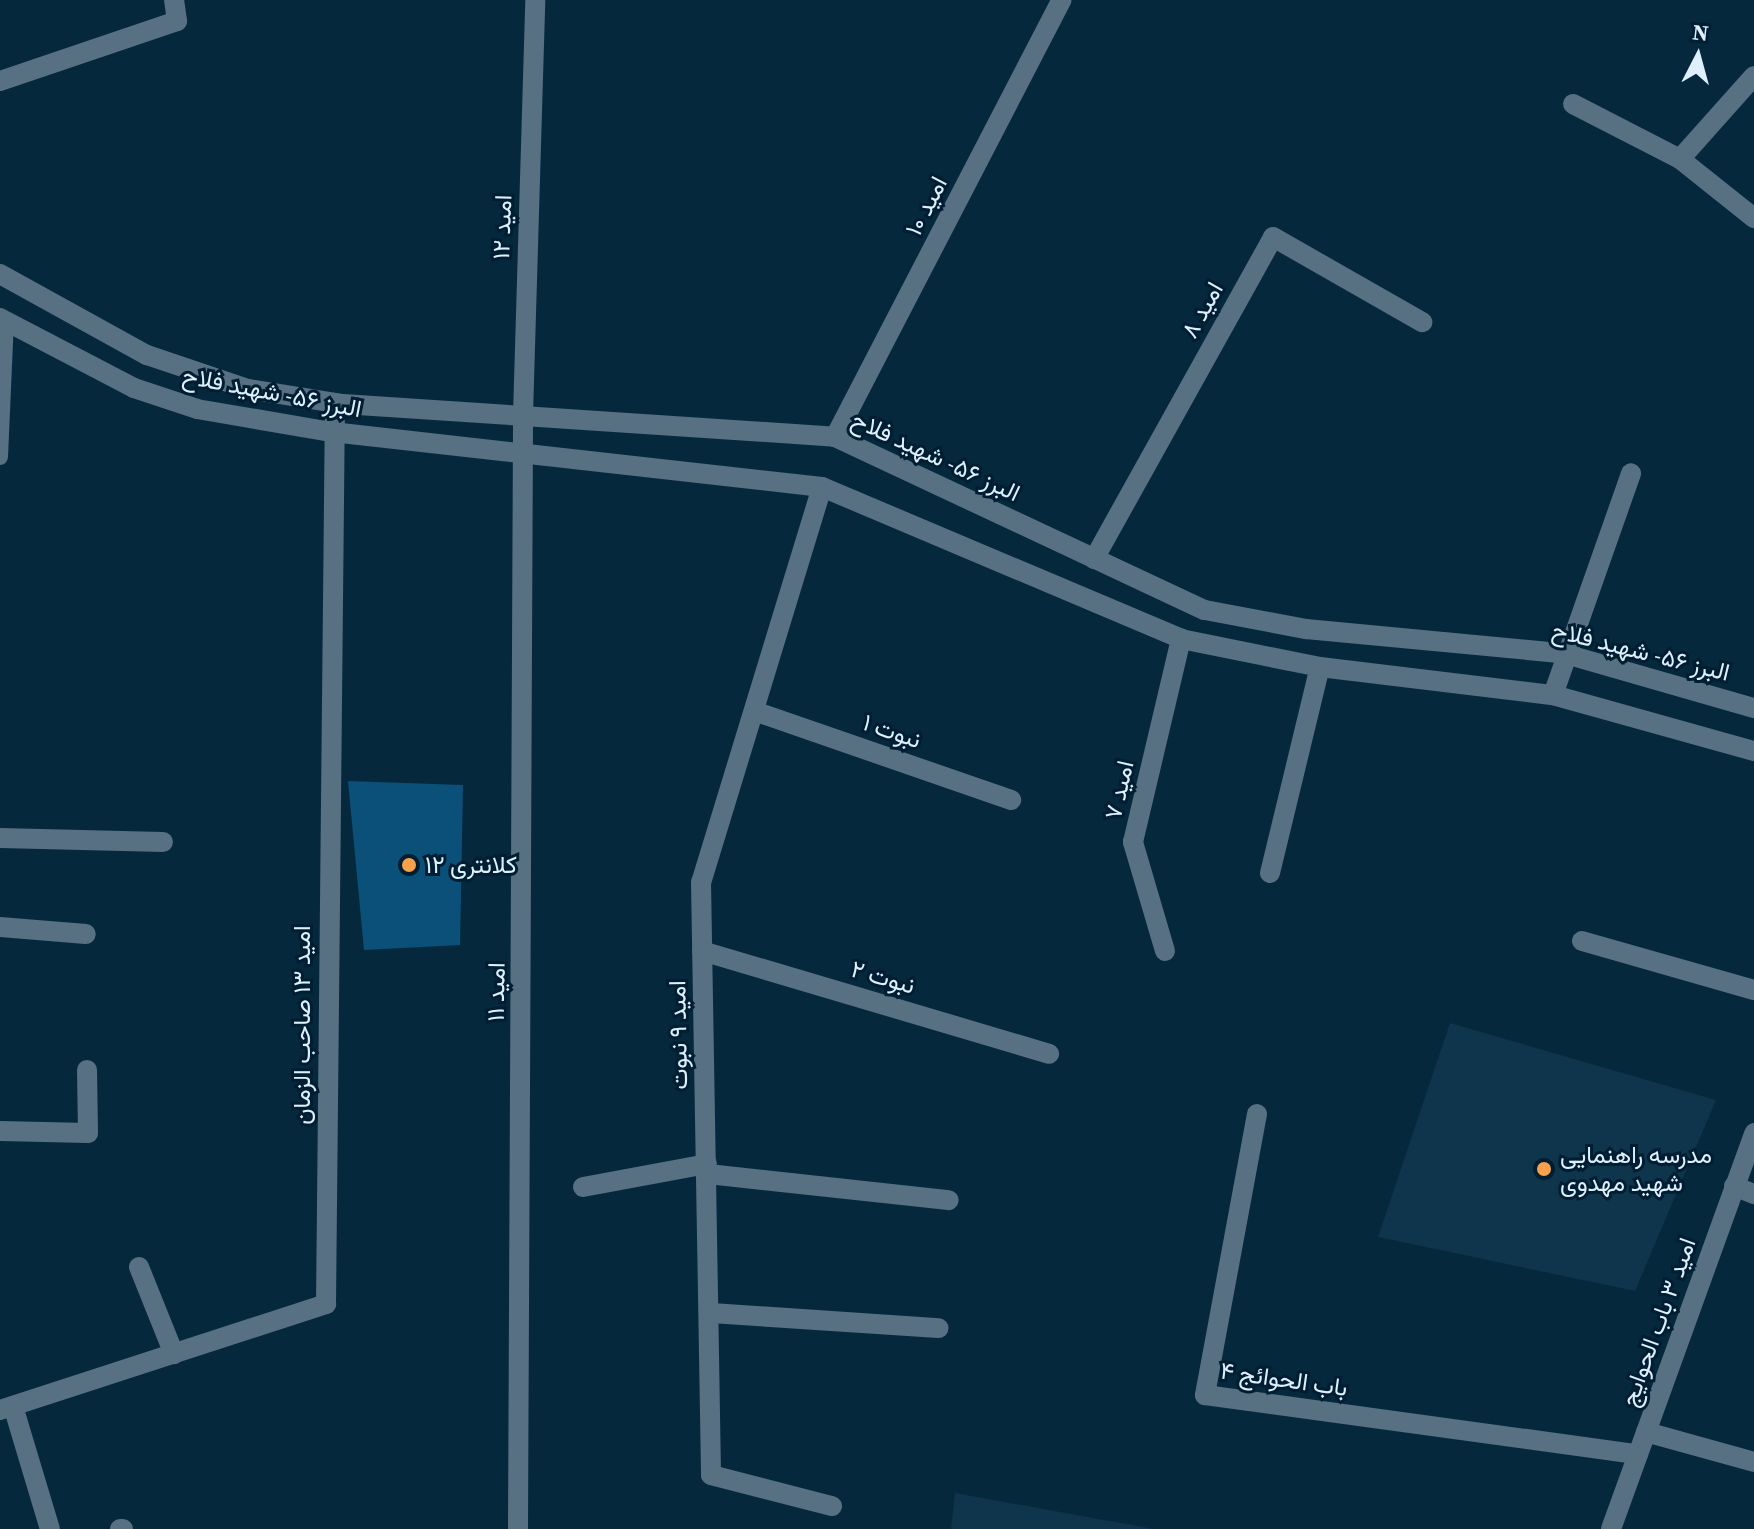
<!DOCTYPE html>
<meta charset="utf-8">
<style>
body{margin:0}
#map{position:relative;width:1754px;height:1529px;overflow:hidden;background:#06283d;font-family:"Source Serif 4",Vazirmatn,serif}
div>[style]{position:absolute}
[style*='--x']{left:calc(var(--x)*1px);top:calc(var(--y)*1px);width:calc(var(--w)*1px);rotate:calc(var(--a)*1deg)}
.built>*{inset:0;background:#0e354c}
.building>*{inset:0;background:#0a5078}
.service>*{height:16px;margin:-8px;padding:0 8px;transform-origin:8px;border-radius:8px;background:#577082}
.minor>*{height:20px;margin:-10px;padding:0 10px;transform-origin:10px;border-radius:10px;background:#577082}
.tertiary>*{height:20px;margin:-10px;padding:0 10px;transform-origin:10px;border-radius:10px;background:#577082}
.dots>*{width:22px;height:22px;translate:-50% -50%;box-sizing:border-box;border:4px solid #001e32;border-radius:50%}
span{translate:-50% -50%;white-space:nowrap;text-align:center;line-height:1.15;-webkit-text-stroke:6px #001e32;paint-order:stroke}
.street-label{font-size:24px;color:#def0ff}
.poi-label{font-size:24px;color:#def0ff}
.left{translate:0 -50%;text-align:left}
.north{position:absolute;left:1658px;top:16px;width:80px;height:80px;-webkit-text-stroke:6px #001e32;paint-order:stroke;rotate:6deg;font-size:22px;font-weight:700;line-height:32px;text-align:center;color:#def0ff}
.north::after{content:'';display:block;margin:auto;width:28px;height:36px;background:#def0ff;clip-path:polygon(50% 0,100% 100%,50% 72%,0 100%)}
</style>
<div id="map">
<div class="built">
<div style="clip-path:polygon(1450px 1023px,1716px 1100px,1635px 1291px,1378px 1237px)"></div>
<div style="clip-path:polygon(955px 1493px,1154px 1529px,951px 1529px)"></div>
</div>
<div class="building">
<div style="clip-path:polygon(348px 781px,463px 785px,460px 945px,364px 950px)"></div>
</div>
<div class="service">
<div style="--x:0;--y:457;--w:135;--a:-87.5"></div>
</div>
<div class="minor">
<div style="--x:0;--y:81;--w:187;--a:-18.7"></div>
<div style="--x:177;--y:21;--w:21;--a:-98"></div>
<div style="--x:1573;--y:104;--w:120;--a:27.2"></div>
<div style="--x:1680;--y:159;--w:111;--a:-48.3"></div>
<div style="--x:1680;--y:159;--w:95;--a:38.6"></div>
<div style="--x:835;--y:437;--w:492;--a:-62.6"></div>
<div style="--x:822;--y:487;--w:413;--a:107"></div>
<div style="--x:701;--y:882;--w:593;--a:89.03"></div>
<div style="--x:711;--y:1475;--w:125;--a:14.4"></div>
<div style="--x:1094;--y:559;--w:368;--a:-60.9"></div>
<div style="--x:1273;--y:237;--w:172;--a:29.7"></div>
<div style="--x:1553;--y:695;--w:235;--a:-70.6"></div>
<div style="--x:757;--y:712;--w:269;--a:19.1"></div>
<div style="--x:0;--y:838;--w:163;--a:1.4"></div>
<div style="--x:1270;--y:873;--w:212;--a:-76.4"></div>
<div style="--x:0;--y:927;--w:86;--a:4.7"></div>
<div style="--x:1582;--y:941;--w:179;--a:15.9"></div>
<div style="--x:702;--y:951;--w:362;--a:16.5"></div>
<div style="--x:1165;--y:951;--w:114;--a:-106.4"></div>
<div style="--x:1133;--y:842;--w:209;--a:-76.7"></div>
<div style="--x:1257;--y:1114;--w:286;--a:100.5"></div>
<div style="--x:1205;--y:1395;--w:437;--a:7.8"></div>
<div style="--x:0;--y:1131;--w:88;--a:1.3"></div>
<div style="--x:88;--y:1133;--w:63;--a:-90.9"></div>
<div style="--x:708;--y:1174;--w:242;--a:6.2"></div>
<div style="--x:1734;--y:1186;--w:22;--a:22"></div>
<div style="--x:583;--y:1187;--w:126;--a:-10.5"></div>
<div style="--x:139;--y:1267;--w:94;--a:68.1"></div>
<div style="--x:711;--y:1313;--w:228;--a:3.8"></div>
<div style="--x:13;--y:1406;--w:128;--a:73.3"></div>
<div style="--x:0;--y:1410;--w:343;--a:-18"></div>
<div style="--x:326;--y:1304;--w:901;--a:-89.43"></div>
<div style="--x:1646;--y:1432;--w:112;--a:15.5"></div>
<div style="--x:120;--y:1529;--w:3;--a:0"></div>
<div style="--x:518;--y:1529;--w:1114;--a:-89.74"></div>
<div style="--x:523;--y:415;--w:415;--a:-88.3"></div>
<div style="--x:1611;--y:1529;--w:421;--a:-70.1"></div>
</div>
<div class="tertiary">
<div style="--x:0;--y:274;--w:168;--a:28.9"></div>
<div style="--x:147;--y:355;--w:107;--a:18.6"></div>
<div style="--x:248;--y:389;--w:96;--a:9"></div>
<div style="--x:343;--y:404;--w:493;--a:3.8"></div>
<div style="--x:835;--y:437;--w:408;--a:25.1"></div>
<div style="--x:1205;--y:610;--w:103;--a:10.7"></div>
<div style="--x:1306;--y:629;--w:257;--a:5.4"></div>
<div style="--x:1562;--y:653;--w:200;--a:16"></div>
<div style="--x:0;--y:318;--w:151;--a:27.6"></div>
<div style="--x:134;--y:388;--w:66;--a:18.4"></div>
<div style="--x:197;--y:409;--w:137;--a:9.7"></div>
<div style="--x:332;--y:432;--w:493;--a:6.4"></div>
<div style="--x:822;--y:487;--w:390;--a:22.9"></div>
<div style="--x:1181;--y:639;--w:142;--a:11.4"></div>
<div style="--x:1320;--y:667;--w:235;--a:6.9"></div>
<div style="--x:1553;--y:695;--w:209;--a:15.6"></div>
</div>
<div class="dots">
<div style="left:409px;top:865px;background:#f9a04c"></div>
<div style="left:1544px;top:1169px;background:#f9a04c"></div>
</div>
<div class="street-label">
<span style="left:926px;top:206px;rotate:-63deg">امید ۱۰</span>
<span style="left:502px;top:227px;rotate:-88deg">امید ۱۲</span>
<span style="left:1202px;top:310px;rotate:-61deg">امید ۸</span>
<span style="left:272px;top:392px;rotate:11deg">البرز ۵۶- شهید فلاح</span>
<span style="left:936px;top:456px;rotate:25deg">البرز ۵۶- شهید فلاح</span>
<span style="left:1641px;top:651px;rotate:14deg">البرز ۵۶- شهید فلاح</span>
<span style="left:892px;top:731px;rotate:19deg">نبوت ۱</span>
<span style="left:1119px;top:790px;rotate:-77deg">امید ۷</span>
<span style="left:883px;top:977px;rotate:16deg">نبوت ۲</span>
<span style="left:496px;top:992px;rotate:-89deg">امید ۱۱</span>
<span style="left:302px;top:1025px;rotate:-90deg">امید ۱۳ صاحب الزمان</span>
<span style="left:678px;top:1035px;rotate:-91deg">امید ۹ نبوت</span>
<span style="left:1658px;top:1322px;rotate:-70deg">امید ۳ باب الحوایج</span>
<span style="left:1284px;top:1379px;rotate:8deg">باب الحوائج ۴</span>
</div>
<div class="poi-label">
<span class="left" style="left:425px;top:865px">کلانتری ۱۲</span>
<span class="left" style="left:1560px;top:1169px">مدرسه راهنمایی<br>شهید مهدوی</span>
</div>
<div class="north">N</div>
</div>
